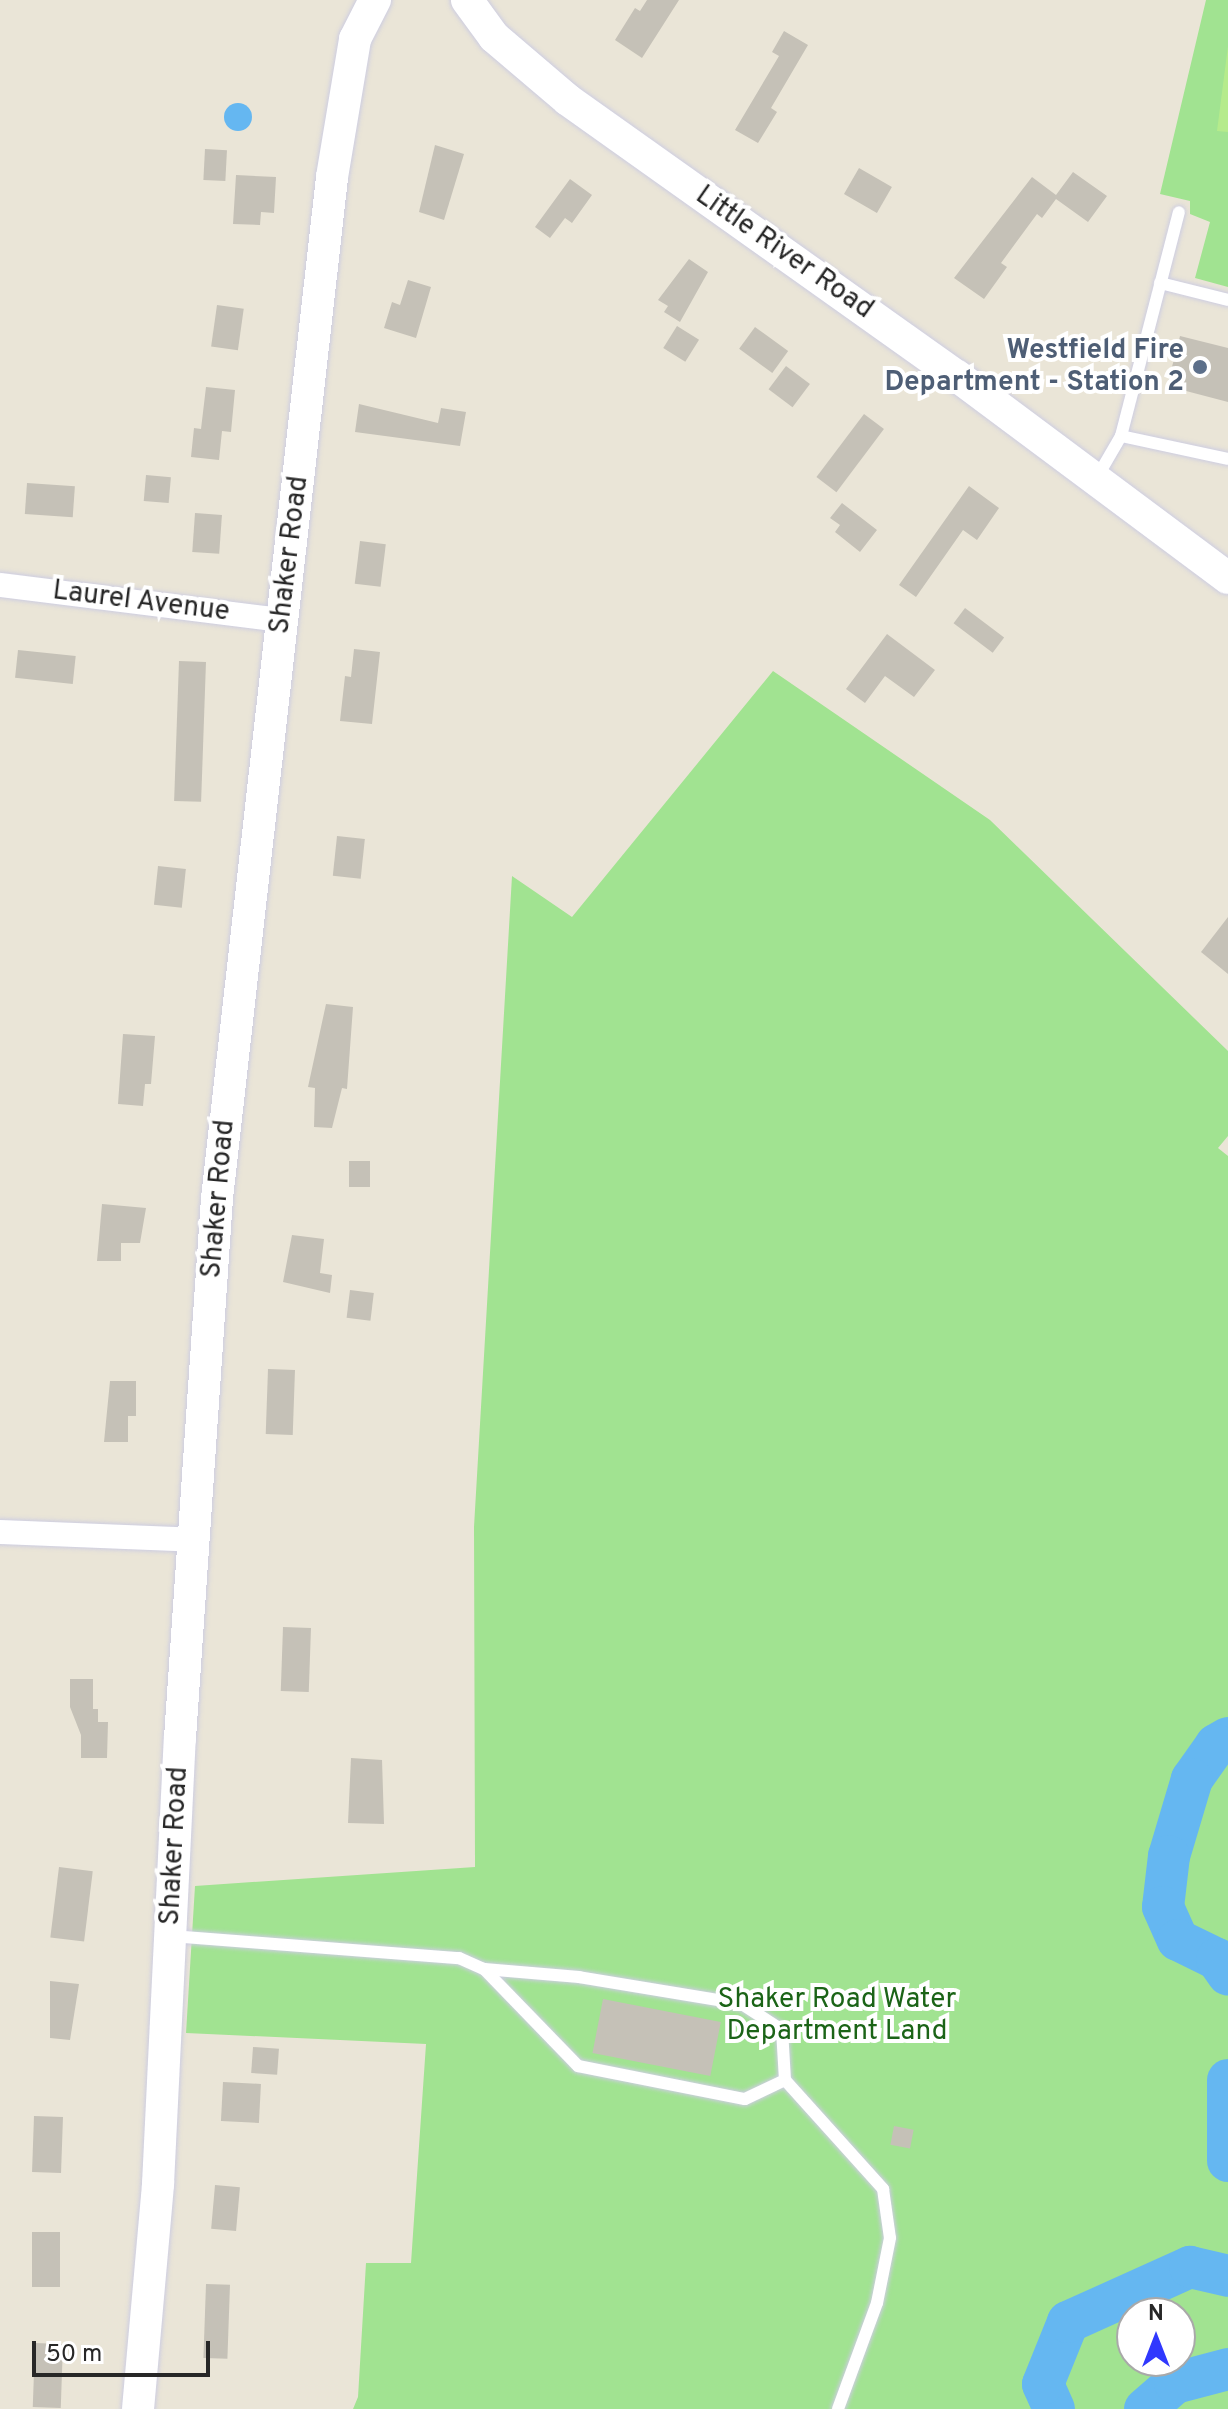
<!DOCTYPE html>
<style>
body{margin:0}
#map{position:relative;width:1228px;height:2409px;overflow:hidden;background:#eae5d7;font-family:Overpass,sans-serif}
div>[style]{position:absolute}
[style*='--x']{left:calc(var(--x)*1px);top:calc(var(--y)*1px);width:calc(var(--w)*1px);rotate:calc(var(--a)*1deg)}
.green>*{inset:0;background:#a1e391}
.pitch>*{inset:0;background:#b5eb8c}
.water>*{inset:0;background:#65b7f1}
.round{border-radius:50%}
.river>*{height:42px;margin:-21px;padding:0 21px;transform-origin:21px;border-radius:21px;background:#65b7f1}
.building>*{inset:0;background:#c5c1b7;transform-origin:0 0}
.roads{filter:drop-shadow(0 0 2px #cdcde1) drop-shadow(0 0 2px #cdcde1)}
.lane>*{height:12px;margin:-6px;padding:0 6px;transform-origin:6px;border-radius:6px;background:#fff}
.street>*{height:24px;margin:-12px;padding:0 12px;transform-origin:12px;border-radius:12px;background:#fff}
.secondary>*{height:32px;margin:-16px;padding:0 16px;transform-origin:16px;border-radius:16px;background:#fff}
.dots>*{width:22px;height:22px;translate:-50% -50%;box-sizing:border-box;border:4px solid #fff;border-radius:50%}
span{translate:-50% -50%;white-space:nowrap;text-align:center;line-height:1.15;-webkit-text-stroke:8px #fff;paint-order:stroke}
.street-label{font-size:28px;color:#272727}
.service-label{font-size:28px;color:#4e5e75;font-weight:700}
.right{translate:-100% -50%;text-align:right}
.park-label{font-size:28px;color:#1b6417}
.north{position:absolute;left:1116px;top:2297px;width:80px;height:80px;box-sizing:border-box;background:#fff;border:2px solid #a9a9a9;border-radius:50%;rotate:0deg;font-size:22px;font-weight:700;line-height:32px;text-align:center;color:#272727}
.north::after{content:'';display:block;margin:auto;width:28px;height:36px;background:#3038fe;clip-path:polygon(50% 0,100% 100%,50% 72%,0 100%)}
.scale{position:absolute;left:32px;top:2341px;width:178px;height:36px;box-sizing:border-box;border:4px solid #272727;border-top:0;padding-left:10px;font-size:24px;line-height:28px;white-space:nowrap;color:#272727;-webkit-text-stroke:6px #fff;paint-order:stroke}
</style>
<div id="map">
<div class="green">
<div style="clip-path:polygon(1206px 0,1228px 0,1228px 287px,1195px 278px,1210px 222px,1190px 214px,1190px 201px,1160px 194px)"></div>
<div style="clip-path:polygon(evenodd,773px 671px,990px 820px,1228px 1051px,1228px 1136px,1218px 1148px,1228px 1156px,1228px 2409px,353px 2409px,358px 2397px,366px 2263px,411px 2263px,426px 2044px,186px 2033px,195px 1886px,475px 1867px,474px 1527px,512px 876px,572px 917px,773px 671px,1132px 2313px,1180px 2313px,1180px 2361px,1132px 2361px,1132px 2313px)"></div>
</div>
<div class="pitch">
<div style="clip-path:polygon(1228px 46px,1228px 132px,1217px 131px)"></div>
</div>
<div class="water">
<div class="round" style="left:224px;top:103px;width:28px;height:28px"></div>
</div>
<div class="river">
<div style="--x:1228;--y:1738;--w:14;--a:150"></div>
<div style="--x:1216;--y:1745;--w:42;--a:125.2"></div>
<div style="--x:1192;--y:1779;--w:80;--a:106.6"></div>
<div style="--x:1169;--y:1856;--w:51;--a:96.7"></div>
<div style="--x:1163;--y:1907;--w:36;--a:66"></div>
<div style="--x:1178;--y:1940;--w:43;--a:26"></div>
<div style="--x:1217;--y:1959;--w:19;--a:55"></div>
<div style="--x:1228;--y:2080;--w:81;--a:90"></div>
<div style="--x:1054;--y:2409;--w:27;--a:-114"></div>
<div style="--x:1043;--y:2384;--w:67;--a:-68"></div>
<div style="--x:1068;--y:2322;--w:134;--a:-24.3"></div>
<div style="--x:1190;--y:2267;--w:39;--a:13"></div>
<div style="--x:1145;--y:2409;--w:40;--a:-41"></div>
<div style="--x:1175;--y:2383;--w:55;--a:-14.8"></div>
</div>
<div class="building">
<div style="clip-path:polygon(647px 0,679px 0,642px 58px,615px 40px,635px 8px,640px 11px)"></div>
<div style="clip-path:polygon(784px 31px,808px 45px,771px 108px,777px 112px,758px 143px,735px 130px,779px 56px,772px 52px)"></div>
<div style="clip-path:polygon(435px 145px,464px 154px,444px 220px,419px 212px)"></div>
<div style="left:205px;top:149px;width:22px;height:31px;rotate:3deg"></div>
<div style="left:859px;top:168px;width:38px;height:30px;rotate:30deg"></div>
<div style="clip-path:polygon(1073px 172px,1107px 196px,1088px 222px,1056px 199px,1042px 218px,1037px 214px,1001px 263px,1007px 267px,984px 299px,954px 278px,1032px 177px,1056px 195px)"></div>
<div style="clip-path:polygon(236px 175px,276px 177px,274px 213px,261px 212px,260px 225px,233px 224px)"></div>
<div style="clip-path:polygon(570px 179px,592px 195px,572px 223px,565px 218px,550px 238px,535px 227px)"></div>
<div style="clip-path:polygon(689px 259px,708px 272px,680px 322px,664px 312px,668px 306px,658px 300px)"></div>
<div style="clip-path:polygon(408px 280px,431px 287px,416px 338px,384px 328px,392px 302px,400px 305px)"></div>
<div style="left:217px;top:305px;width:27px;height:42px;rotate:8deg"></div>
<div style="left:677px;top:326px;width:26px;height:26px;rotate:32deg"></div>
<div style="left:755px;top:327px;width:41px;height:27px;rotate:36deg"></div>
<div style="clip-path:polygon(1180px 336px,1228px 348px,1228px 402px,1167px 386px)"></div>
<div style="left:786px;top:366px;width:30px;height:29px;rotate:37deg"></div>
<div style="clip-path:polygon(206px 387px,235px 390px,231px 432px,222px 431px,219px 460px,191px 457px,194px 428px,201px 429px)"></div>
<div style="clip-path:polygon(359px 404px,438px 423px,441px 408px,466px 412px,460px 446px,355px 432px)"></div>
<div style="left:864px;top:414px;width:25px;height:79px;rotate:37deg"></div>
<div style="left:146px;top:475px;width:25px;height:26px;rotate:5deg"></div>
<div style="left:27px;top:483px;width:48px;height:31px;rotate:4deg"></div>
<div style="clip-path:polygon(969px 486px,999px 508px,977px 540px,963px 530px,916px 597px,899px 585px)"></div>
<div style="clip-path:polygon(842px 503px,877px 530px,860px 552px,835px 532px,840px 525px,830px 518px)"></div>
<div style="left:195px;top:513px;width:27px;height:39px;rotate:4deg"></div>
<div style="left:360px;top:541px;width:26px;height:43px;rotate:7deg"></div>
<div style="left:965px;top:608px;width:49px;height:19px;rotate:37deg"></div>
<div style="clip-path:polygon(887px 634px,935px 670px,914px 697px,885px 676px,865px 703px,846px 689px)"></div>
<div style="clip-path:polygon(354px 649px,380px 652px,372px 724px,340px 721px,345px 676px,351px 677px)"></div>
<div style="left:18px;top:650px;width:58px;height:28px;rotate:6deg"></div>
<div style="left:179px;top:661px;width:27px;height:140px;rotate:2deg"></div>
<div style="left:337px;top:836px;width:28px;height:40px;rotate:6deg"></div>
<div style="left:158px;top:866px;width:28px;height:39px;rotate:6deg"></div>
<div style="clip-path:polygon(1228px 917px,1228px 974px,1201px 952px)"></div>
<div style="clip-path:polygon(326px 1004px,353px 1007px,347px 1089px,342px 1088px,332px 1128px,314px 1127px,315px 1088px,308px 1087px)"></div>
<div style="clip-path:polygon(123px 1034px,155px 1036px,151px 1084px,145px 1084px,143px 1106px,118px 1104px)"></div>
<div style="left:349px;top:1161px;width:21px;height:26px"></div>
<div style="clip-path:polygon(102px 1204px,146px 1208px,140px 1243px,121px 1243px,121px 1261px,97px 1261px)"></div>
<div style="clip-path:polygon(292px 1235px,324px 1239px,320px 1273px,332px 1275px,330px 1293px,283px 1282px)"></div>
<div style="left:350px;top:1290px;width:24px;height:28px;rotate:7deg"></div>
<div style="left:268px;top:1369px;width:27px;height:65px;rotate:2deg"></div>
<div style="clip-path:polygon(110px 1381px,136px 1381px,136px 1416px,128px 1416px,128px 1442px,104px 1442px)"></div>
<div style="left:283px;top:1627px;width:28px;height:64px;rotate:2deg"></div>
<div style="clip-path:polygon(70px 1679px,93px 1679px,93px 1709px,98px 1709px,98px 1722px,108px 1722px,107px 1758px,81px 1758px,81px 1735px,70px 1707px)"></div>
<div style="clip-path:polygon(351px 1758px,382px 1760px,384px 1824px,348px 1823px)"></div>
<div style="left:59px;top:1867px;width:34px;height:71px;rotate:7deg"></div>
<div style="clip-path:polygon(50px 1981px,79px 1984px,70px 2040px,50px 2038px)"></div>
<div style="left:603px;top:1999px;width:120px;height:55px;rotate:11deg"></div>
<div style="left:253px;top:2047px;width:26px;height:26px;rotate:4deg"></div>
<div style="left:223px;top:2082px;width:38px;height:39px;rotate:3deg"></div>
<div style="left:34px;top:2116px;width:29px;height:56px;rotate:2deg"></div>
<div style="left:894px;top:2126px;width:20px;height:19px;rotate:11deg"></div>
<div style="left:215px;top:2185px;width:25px;height:44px;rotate:5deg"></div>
<div style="left:32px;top:2232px;width:28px;height:55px"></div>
<div style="left:206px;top:2284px;width:24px;height:74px;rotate:2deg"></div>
<div style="left:35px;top:2343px;width:28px;height:64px;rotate:2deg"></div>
</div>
<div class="roads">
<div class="lane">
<div style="--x:1160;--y:283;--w:70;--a:14"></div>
<div style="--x:1121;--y:436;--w:109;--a:12.1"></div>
<div style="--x:1096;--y:479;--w:50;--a:-59.8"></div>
<div style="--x:1121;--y:436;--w:231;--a:-75.5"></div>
<div style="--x:171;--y:1936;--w:289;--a:4.4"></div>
<div style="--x:459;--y:1958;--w:27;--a:24"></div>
<div style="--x:484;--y:1969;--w:135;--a:45.9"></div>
<div style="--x:578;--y:2066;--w:170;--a:11.2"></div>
<div style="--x:745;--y:2099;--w:44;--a:-25.4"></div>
<div style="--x:785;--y:2080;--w:50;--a:-93.4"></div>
<div style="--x:782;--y:2030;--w:48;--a:-147"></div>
<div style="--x:742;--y:2004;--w:165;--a:-170.6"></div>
<div style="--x:579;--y:1977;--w:95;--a:-175.2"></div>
<div style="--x:785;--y:2080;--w:147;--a:48"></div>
<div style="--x:883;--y:2189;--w:49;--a:81.9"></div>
<div style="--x:890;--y:2238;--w:66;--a:101.3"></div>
<div style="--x:877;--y:2303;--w:113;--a:110.2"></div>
</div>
<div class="street">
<div style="--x:0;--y:585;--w:284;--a:7.1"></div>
<div style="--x:0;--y:1532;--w:195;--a:2.3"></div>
</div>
<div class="secondary">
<div style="--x:467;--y:0;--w:46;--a:53.9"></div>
<div style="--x:494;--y:37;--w:97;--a:40.4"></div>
<div style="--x:568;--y:100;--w:477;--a:35.4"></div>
<div style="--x:957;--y:376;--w:338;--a:36.7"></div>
<div style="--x:138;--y:2409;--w:226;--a:-84.9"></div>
<div style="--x:158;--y:2184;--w:447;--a:-87.2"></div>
<div style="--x:180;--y:1738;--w:541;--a:-86.08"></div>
<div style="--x:217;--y:1198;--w:1027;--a:-83.57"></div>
<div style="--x:332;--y:177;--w:140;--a:-80.5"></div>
<div style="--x:355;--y:39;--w:44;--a:-62.9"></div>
</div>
</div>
<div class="dots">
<div style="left:1200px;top:367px;background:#5c6f8a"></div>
</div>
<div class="street-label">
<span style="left:784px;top:253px;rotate:35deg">Little River Road</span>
<span style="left:290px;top:555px;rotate:-83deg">Shaker Road</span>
<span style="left:141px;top:602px;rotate:7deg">Laurel Avenue</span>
<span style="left:219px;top:1199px;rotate:-85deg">Shaker Road</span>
<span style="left:175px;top:1846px;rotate:-87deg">Shaker Road</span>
</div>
<div class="service-label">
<span class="right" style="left:1184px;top:367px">Westfield Fire<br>Department - Station 2</span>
</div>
<div class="park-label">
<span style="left:837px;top:2016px">Shaker Road Water<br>Department Land</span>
</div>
<div class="north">N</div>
<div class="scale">50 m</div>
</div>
